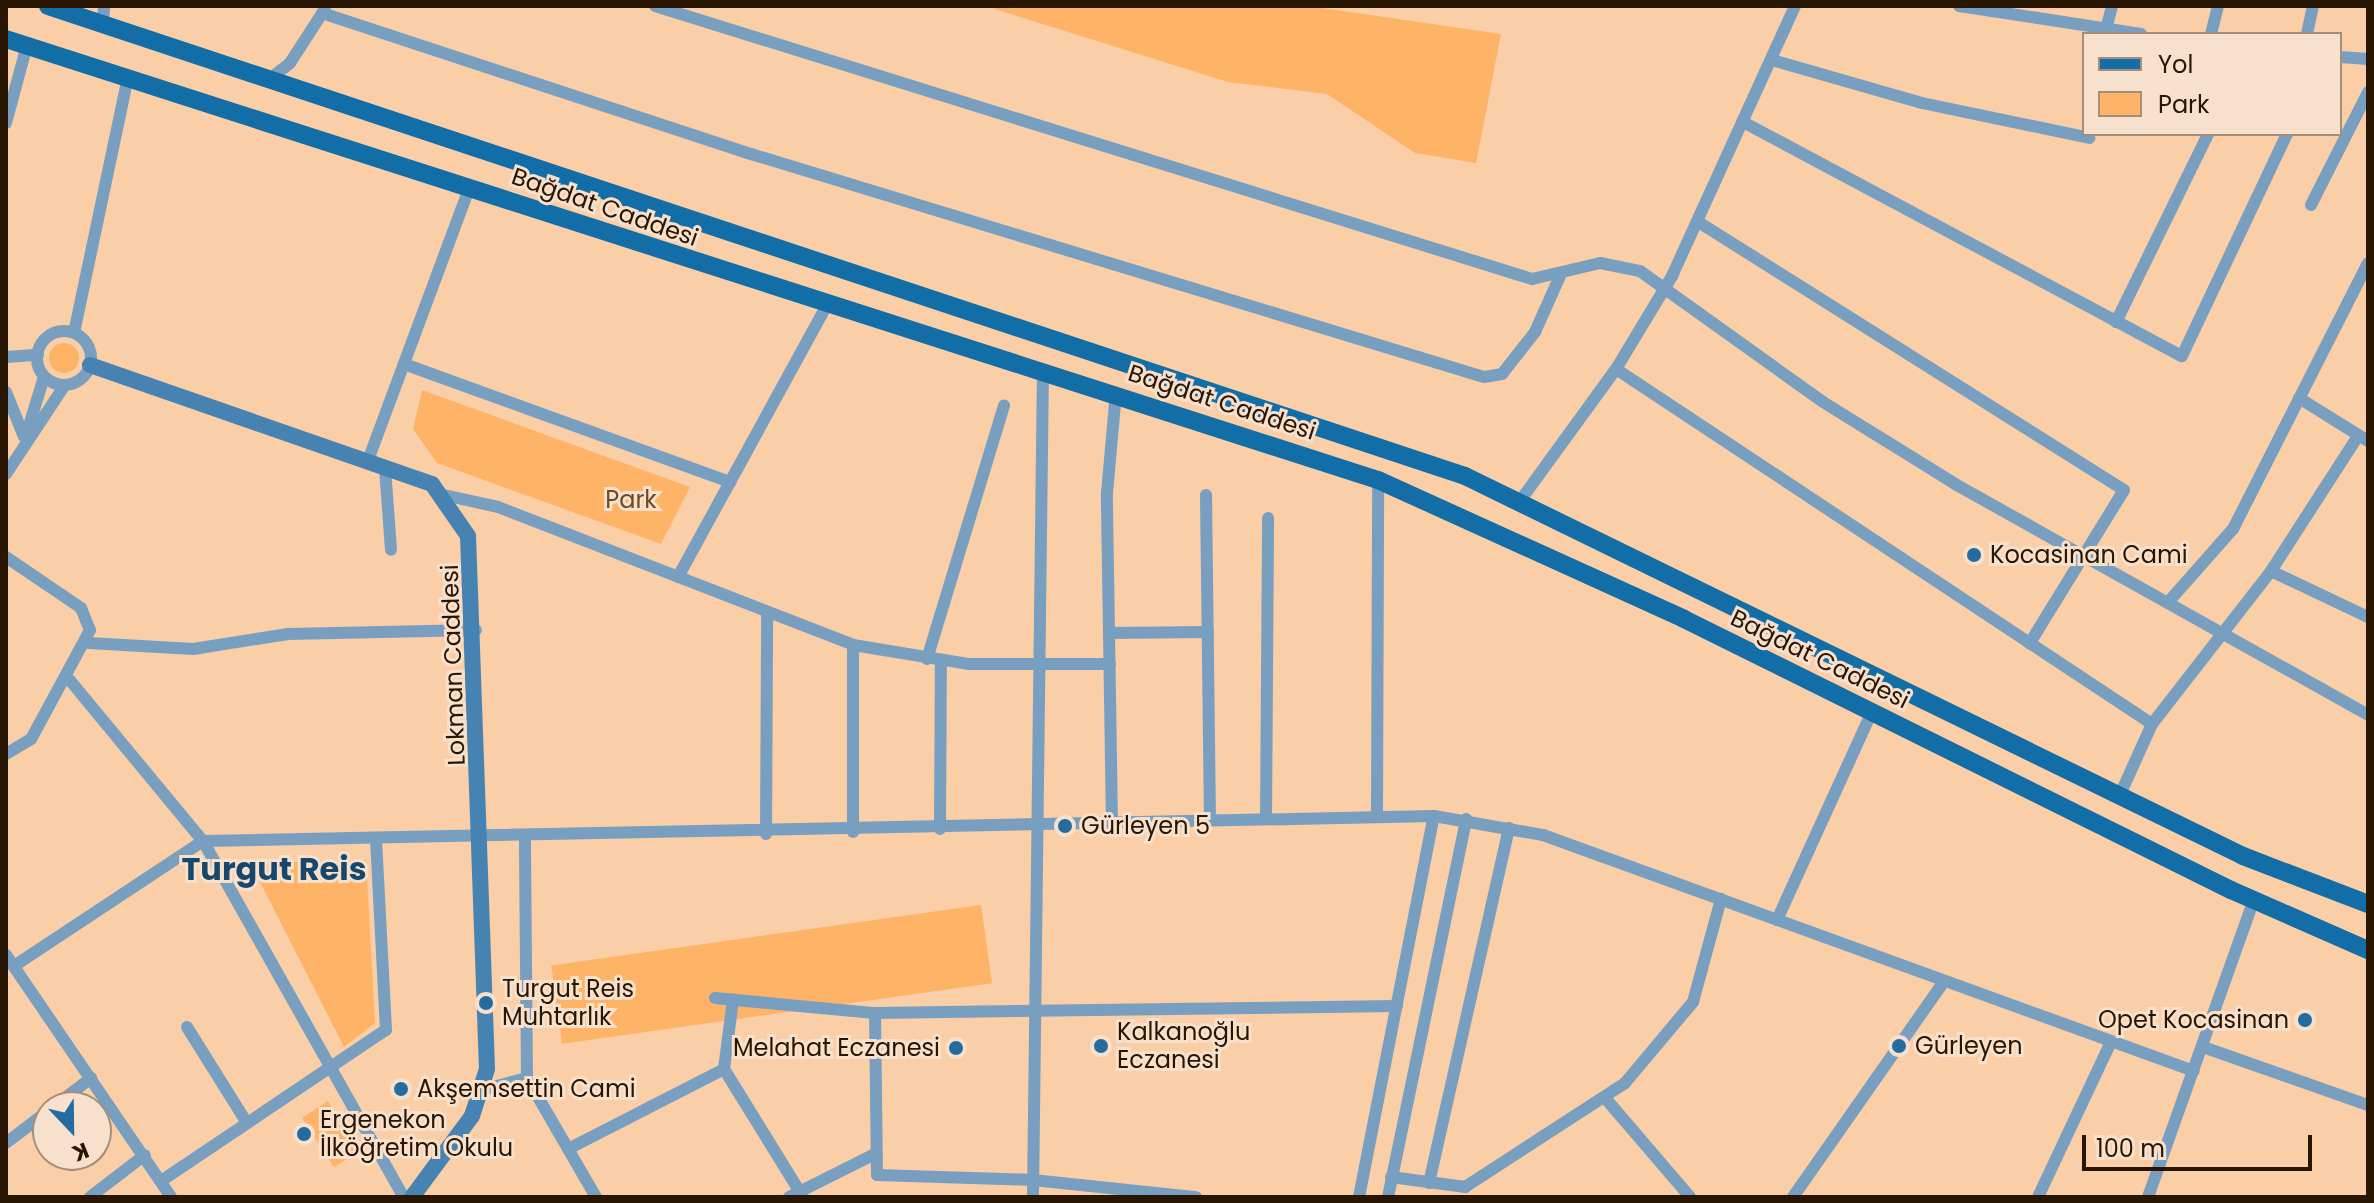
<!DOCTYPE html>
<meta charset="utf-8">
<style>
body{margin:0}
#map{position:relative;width:2374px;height:1203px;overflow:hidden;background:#facea6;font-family:Poppins,sans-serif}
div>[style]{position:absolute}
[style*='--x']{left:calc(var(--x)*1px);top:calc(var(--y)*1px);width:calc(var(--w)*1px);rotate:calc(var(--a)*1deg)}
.green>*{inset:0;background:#feb367;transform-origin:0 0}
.round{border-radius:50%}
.street>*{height:12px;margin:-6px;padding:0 6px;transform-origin:6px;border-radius:6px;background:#799fc0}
.street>.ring{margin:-6px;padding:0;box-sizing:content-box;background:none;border:12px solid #799fc0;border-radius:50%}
.secondary>*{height:16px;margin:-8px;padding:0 8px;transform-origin:8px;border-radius:8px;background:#4682b2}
.primary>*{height:18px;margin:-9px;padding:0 9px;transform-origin:9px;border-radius:9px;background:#136da7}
.dots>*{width:22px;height:22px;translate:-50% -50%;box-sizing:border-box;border:4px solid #f7e0cc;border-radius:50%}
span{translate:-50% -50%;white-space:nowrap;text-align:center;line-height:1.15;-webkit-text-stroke:6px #f7e0cc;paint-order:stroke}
.street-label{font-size:24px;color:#281502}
.park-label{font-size:24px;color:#6d4a27}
.poi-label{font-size:24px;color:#281502}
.left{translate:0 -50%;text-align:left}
.right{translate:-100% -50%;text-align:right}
.district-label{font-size:32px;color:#17486c;font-weight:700}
.frame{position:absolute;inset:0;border:8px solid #281502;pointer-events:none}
.legend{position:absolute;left:2082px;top:32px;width:260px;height:104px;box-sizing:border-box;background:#f7e0cc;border:2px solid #a48f7b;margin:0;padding:10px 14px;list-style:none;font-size:24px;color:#281502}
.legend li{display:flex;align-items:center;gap:16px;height:40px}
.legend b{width:40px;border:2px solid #a48f7b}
.north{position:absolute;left:32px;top:1091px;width:80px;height:80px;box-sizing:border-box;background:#f7e0cc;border:2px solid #a48f7b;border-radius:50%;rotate:158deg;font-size:22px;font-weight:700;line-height:32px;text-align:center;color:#281502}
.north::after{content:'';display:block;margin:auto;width:28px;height:36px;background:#246ca0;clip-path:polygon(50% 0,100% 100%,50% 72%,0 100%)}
.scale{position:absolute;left:2082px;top:1135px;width:230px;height:36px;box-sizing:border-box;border:4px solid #281502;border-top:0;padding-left:10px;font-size:24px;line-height:28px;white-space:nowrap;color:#281502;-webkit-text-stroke:6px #f7e0cc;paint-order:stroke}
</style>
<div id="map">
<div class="green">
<div style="clip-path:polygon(985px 6px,1309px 6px,1501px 34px,1476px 163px,1415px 153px,1327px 94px,1228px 82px)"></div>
<div class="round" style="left:49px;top:343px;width:30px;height:30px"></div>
<div style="clip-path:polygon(422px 390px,690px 487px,661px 544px,437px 463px,413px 429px)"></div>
<div style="clip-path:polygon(366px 860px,375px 1023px,344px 1047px,251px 864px)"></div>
<div style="left:981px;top:905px;width:79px;height:434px;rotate:82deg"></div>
<div style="left:328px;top:1101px;width:59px;height:31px;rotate:57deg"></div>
</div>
<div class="street">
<div style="--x:655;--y:6;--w:919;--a:17.29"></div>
<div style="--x:1532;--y:279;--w:70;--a:-13.2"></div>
<div style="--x:1600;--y:263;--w:41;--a:11.3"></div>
<div style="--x:1640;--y:271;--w:225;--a:35.6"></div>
<div style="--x:1823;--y:402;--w:155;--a:31.8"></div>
<div style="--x:1955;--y:484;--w:473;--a:29.2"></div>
<div style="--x:1959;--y:6;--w:184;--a:8.7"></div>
<div style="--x:322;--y:13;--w:452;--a:18.2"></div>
<div style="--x:751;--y:154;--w:766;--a:16.92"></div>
<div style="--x:1484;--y:377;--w:18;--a:-9"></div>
<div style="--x:1502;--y:374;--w:53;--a:-51.8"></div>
<div style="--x:1535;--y:332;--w:61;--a:-65.9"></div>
<div style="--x:103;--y:22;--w:16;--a:-86"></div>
<div style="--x:2106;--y:29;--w:24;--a:-75"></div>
<div style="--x:2211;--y:34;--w:29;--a:-76"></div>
<div style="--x:2307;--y:34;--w:29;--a:-78"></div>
<div style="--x:2340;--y:57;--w:28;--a:4"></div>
<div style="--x:1772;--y:60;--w:156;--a:16"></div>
<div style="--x:1922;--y:103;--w:171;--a:11.8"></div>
<div style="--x:271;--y:78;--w:24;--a:-38"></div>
<div style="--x:290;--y:63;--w:64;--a:-57.1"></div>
<div style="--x:6;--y:123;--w:81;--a:-74.9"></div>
<div style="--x:1745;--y:123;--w:495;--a:28.1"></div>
<div style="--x:2182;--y:356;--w:246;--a:-64.7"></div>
<div style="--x:2311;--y:205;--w:127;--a:-63.2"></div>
<div style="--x:1700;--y:223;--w:501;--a:32.2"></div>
<div style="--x:2124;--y:490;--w:180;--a:121.6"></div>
<div style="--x:2116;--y:322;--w:209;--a:-63.9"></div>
<div class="ring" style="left:37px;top:331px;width:42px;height:42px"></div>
<div style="--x:74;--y:333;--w:263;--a:-78.1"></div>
<div style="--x:6;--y:357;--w:32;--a:-4"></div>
<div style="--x:404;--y:364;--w:347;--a:19.9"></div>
<div style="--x:1616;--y:369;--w:643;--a:33.52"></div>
<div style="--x:2152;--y:724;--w:78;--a:114.3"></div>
<div style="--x:6;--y:392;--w:48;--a:68.2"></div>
<div style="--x:2299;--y:398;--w:81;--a:31.9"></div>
<div style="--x:28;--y:429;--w:54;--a:-72.9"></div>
<div style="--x:367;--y:463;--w:296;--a:-69.6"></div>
<div style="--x:385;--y:468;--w:82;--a:85.8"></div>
<div style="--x:6;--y:474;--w:107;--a:-56.5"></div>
<div style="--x:444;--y:495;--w:55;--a:12.5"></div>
<div style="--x:498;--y:507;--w:381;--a:21.2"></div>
<div style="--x:853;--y:645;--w:118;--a:9.3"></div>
<div style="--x:969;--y:664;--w:141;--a:0"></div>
<div style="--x:1206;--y:495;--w:326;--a:89.3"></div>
<div style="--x:1520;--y:501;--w:163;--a:-54"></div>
<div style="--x:1616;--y:369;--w:109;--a:-58.9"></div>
<div style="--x:1672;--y:276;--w:297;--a:-65.5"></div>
<div style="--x:6;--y:557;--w:91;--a:34.2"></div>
<div style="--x:81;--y:608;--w:24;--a:68"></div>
<div style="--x:90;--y:630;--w:124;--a:118.4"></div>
<div style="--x:31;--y:739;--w:29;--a:149"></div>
<div style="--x:2271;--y:571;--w:107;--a:25.4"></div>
<div style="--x:678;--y:577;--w:310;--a:-61.3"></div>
<div style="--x:2171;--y:599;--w:94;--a:-48.5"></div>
<div style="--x:2233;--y:529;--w:298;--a:-63.1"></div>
<div style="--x:1109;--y:633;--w:99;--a:-0.6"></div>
<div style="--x:89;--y:643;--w:104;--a:3.3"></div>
<div style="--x:193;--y:649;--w:96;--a:-9"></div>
<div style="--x:288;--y:634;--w:188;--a:-1.2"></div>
<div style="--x:853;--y:645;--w:187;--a:90"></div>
<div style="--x:927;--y:659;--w:265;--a:-73.1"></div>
<div style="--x:68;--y:678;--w:212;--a:50.4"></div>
<div style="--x:203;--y:841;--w:409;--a:60.6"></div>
<div style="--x:2152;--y:724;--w:194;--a:-52.1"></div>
<div style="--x:2271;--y:571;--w:161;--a:-57.2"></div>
<div style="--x:1377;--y:817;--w:337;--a:-89.8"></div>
<div style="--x:1266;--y:819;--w:301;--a:-89.6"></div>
<div style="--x:1112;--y:824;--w:331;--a:-90.9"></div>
<div style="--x:1107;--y:493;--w:101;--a:-84.9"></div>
<div style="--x:940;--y:829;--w:168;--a:-89.7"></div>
<div style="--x:766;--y:834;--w:222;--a:-89.7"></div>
<div style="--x:1777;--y:920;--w:229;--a:-65.5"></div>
<div style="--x:6;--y:955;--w:293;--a:55.7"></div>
<div style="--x:14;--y:966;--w:227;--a:-33.5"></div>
<div style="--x:203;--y:841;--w:1231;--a:-1.16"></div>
<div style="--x:1434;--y:816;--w:111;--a:9.9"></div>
<div style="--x:1543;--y:835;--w:692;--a:19.93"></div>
<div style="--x:715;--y:998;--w:161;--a:5.4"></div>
<div style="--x:875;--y:1013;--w:522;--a:-0.77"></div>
<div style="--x:875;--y:1013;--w:162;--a:89.3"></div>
<div style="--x:877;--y:1175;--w:156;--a:1.8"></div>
<div style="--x:1033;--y:1180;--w:164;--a:6"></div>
<div style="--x:187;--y:1027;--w:113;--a:58"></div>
<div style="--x:2203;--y:1047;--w:175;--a:19.4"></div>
<div style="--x:724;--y:1069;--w:150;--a:58.3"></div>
<div style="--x:527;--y:1078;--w:138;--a:59.9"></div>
<div style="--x:482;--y:1090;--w:47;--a:-14.9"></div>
<div style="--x:527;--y:1078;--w:240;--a:-90.5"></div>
<div style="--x:1606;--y:1099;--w:129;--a:49.4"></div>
<div style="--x:53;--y:1107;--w:48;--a:-37.3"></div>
<div style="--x:6;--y:1143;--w:53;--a:-37.3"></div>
<div style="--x:568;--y:1149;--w:175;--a:-27.1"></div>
<div style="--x:724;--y:1069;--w:70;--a:-82.6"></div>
<div style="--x:1391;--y:1177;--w:75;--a:7.7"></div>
<div style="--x:1465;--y:1187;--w:191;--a:-33"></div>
<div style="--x:1625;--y:1083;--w:106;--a:-50"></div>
<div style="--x:1693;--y:1002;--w:107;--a:-74.8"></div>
<div style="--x:161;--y:1181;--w:271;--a:-33.9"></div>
<div style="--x:386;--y:1030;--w:191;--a:-93"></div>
<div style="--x:1429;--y:1183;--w:364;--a:-77.3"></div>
<div style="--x:90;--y:1197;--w:69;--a:-37.4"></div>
<div style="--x:789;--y:1197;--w:98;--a:-26.6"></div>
<div style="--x:1033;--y:1197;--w:826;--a:-89.31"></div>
<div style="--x:1359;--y:1197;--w:388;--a:-78.9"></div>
<div style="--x:1388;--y:1197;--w:386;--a:-78.3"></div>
<div style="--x:1793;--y:1197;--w:261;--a:-55"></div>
<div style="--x:2038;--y:1197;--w:171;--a:-64.8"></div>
<div style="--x:2148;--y:1197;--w:315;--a:-70.4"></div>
</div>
<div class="secondary">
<div style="--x:90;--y:365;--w:362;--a:19.2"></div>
<div style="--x:432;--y:484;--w:63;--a:55.3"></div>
<div style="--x:468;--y:536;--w:533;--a:87.96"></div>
<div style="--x:487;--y:1069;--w:49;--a:107.7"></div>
<div style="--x:472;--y:1116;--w:101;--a:126.5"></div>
</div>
<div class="primary">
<div style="--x:48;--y:6;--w:1493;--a:18.35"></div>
<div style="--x:1465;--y:476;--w:866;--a:26.03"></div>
<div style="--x:2243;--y:856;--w:134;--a:21"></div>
<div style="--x:6;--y:39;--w:1441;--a:17.82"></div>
<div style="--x:1378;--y:480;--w:336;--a:24.4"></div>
<div style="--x:1684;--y:619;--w:610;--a:26.36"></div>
<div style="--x:2231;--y:890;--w:150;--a:23.7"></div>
</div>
<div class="dots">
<div style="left:1974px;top:555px;background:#246ca0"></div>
<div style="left:1065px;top:826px;background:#246ca0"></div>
<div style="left:486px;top:1003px;background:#246ca0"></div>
<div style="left:2305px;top:1020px;background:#246ca0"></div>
<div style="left:1101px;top:1046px;background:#246ca0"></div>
<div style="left:1899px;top:1046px;background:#246ca0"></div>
<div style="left:956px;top:1048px;background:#246ca0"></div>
<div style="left:401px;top:1089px;background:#246ca0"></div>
<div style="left:304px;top:1134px;background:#246ca0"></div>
</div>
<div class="street-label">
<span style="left:605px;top:207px;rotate:19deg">Bağdat Caddesi</span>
<span style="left:1222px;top:402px;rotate:18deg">Bağdat Caddesi</span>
<span style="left:1820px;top:659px;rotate:26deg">Bağdat Caddesi</span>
<span style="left:453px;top:665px;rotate:-92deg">Lokman Caddesi</span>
</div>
<div class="park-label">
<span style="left:631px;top:500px">Park</span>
</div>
<div class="poi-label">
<span class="left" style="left:1990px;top:555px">Kocasinan Cami</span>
<span class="left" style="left:1081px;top:826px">Gürleyen 5</span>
<span class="left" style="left:502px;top:1003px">Turgut Reis<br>Muhtarlık</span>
<span class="right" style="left:2289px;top:1020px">Opet Kocasinan</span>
<span class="left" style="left:1117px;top:1046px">Kalkanoğlu<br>Eczanesi</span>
<span class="left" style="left:1915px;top:1046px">Gürleyen</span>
<span class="right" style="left:940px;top:1048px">Melahat Eczanesi</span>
<span class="left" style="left:417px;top:1089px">Akşemsettin Cami</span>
<span class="left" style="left:320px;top:1134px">Ergenekon<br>İlköğretim Okulu</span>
</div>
<div class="district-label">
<span style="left:274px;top:869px">Turgut Reis</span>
</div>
<div class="frame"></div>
<ul class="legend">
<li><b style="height:10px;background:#136da7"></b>Yol</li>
<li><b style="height:22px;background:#feb367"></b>Park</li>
</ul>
<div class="north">K</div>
<div class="scale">100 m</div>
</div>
